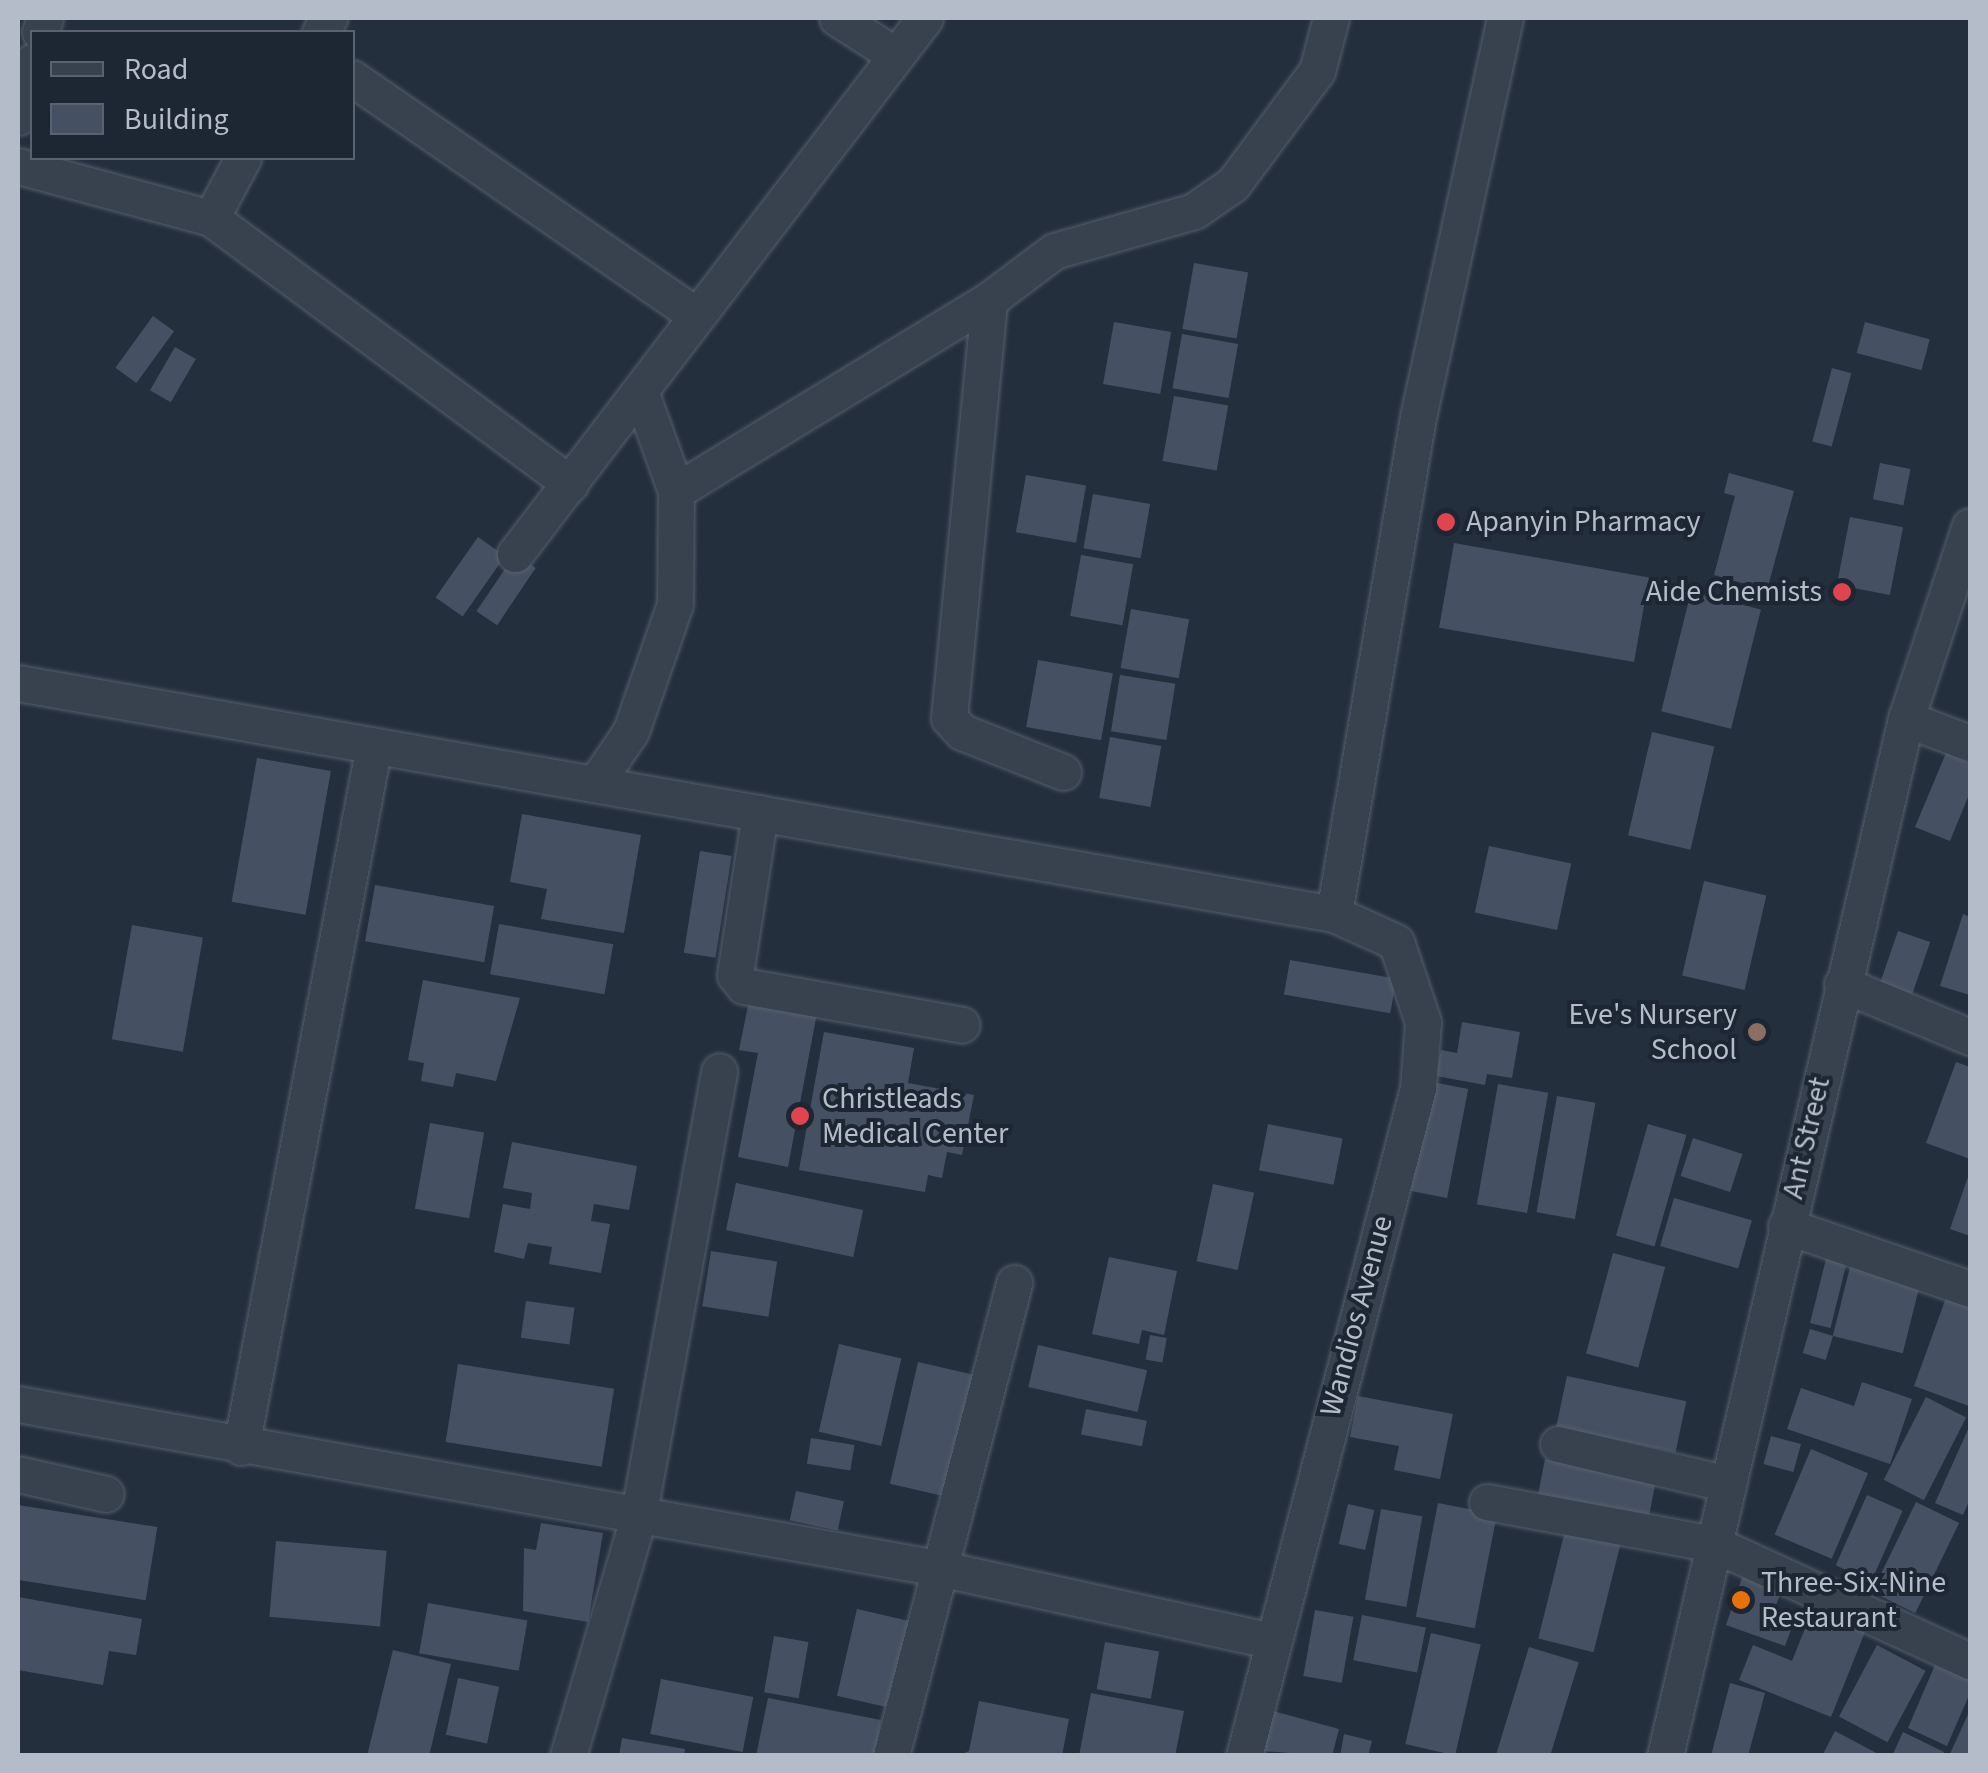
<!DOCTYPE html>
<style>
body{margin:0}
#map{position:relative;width:1988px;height:1773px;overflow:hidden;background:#242f3e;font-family:"Source Sans 3",sans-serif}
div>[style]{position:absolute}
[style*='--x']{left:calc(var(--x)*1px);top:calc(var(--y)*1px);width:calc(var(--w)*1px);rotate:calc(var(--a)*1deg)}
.building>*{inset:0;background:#455162;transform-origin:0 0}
.roads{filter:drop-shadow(0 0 2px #565f6c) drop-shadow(0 0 2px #565f6c)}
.minor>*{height:35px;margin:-17.5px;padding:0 17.5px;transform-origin:17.5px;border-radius:17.5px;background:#38414e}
.dots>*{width:28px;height:28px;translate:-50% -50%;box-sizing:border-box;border:5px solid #1d2633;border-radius:50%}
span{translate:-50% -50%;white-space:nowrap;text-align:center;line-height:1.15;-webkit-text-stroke:8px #1d2633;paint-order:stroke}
.poi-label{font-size:30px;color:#b4bcc9}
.left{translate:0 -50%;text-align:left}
.right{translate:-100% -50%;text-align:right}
.street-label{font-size:30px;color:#b4bcc9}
.frame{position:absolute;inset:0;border:20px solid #b4bcc9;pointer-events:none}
.legend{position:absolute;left:30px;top:30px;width:325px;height:130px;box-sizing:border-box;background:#1d2633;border:2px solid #59626f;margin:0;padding:12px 18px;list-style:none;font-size:30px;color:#b4bcc9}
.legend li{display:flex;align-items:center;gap:20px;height:50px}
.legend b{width:50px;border:2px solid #59626f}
</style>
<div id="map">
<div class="building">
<div style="left:1194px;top:263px;width:55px;height:67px;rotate:10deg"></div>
<div style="left:153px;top:316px;width:26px;height:64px;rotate:36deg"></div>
<div style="left:1114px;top:322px;width:58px;height:63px;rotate:10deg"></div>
<div style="left:1865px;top:322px;width:67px;height:32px;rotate:15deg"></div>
<div style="left:1182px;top:334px;width:57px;height:55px;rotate:10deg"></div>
<div style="left:175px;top:347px;width:24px;height:50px;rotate:30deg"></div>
<div style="left:1832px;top:368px;width:20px;height:76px;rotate:15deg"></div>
<div style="left:1174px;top:396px;width:55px;height:66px;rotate:10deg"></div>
<div style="left:1880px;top:463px;width:31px;height:37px;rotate:11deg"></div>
<div style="clip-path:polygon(1729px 473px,1794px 491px,1767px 590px,1714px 575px,1735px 496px,1724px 493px)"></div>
<div style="left:1026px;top:475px;width:61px;height:58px;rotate:10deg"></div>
<div style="left:1093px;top:494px;width:58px;height:55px;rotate:10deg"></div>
<div style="left:1850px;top:517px;width:54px;height:69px;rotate:11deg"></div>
<div style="left:478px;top:537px;width:33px;height:74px;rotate:35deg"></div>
<div style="left:1454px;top:543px;width:198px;height:86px;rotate:10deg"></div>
<div style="left:515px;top:554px;width:25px;height:69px;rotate:34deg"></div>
<div style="left:1081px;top:555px;width:53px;height:62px;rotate:10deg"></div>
<div style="left:1691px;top:592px;width:72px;height:123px;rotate:14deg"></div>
<div style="left:1131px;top:609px;width:59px;height:60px;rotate:10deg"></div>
<div style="left:1038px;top:660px;width:76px;height:68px;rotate:10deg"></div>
<div style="left:1120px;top:675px;width:56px;height:57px;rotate:9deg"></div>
<div style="left:1652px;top:732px;width:64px;height:106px;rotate:13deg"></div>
<div style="left:1110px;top:737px;width:52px;height:62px;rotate:10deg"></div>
<div style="clip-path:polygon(1946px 753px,1970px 763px,1970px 792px,1950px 841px,1915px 827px)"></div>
<div style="left:257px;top:758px;width:75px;height:146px;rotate:10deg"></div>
<div style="clip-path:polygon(522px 814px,641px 835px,624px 933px,541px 919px,547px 889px,510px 882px)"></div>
<div style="left:1489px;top:846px;width:84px;height:68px;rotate:12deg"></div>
<div style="left:700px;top:851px;width:32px;height:103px;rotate:9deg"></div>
<div style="left:1704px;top:881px;width:64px;height:97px;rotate:13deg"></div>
<div style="left:375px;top:885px;width:121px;height:57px;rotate:10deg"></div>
<div style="clip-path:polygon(1963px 914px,1970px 917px,1970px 995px,1940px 986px)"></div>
<div style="left:499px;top:924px;width:116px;height:51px;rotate:10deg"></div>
<div style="left:132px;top:925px;width:72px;height:116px;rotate:10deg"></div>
<div style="left:1898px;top:931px;width:34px;height:55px;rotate:19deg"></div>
<div style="left:1290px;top:960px;width:108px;height:35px;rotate:10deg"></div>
<div style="clip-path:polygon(423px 980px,520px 998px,496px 1081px,456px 1073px,453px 1087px,421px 1081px,424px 1063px,408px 1060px)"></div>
<div style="clip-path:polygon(749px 1001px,817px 1013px,788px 1167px,738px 1157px,758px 1053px,739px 1050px)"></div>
<div style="clip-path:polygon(1462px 1022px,1520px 1032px,1512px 1078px,1487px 1074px,1485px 1085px,1436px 1076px,1441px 1050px,1457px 1053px)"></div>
<div style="clip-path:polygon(824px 1032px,914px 1048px,908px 1083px,974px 1095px,962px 1155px,947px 1152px,942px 1178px,928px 1175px,925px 1192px,799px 1170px)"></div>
<div style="clip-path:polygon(1956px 1062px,1970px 1067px,1970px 1159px,1926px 1143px)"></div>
<div style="left:1427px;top:1081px;width:42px;height:111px;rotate:11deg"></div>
<div style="left:1498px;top:1084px;width:51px;height:122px;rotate:10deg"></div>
<div style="left:1557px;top:1096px;width:39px;height:118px;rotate:10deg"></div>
<div style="left:430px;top:1123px;width:55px;height:87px;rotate:10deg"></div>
<div style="left:1268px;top:1124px;width:76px;height:47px;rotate:11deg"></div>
<div style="left:1648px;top:1124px;width:40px;height:116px;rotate:16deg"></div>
<div style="left:1693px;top:1138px;width:52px;height:40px;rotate:18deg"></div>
<div style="clip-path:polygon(512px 1142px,637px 1166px,629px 1210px,594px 1204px,591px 1221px,610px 1224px,601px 1273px,549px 1264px,552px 1247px,528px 1243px,524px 1259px,494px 1252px,503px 1204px,530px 1209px,532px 1193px,503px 1188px)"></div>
<div style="clip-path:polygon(1970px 1171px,1970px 1236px,1950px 1229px)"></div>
<div style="left:736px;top:1183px;width:130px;height:48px;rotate:12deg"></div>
<div style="left:1213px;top:1184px;width:42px;height:79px;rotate:12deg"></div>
<div style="left:1674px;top:1198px;width:81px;height:50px;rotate:16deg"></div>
<div style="left:711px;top:1251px;width:67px;height:56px;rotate:9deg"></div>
<div style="left:1613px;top:1253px;width:54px;height:104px;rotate:15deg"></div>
<div style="left:1827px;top:1255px;width:21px;height:70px;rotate:14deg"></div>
<div style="clip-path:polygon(1109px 1257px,1177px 1271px,1164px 1335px,1142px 1330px,1139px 1344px,1092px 1334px)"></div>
<div style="left:1850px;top:1267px;width:72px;height:71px;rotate:14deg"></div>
<div style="clip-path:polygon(1947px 1295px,1970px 1303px,1969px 1406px,1914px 1386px)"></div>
<div style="left:526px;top:1301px;width:49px;height:37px;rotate:8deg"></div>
<div style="left:1810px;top:1329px;width:24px;height:25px;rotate:17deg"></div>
<div style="left:1150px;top:1335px;width:17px;height:25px;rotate:10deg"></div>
<div style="left:839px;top:1344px;width:64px;height:90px;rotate:13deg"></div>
<div style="left:1038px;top:1345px;width:112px;height:43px;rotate:13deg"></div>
<div style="left:918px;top:1362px;width:57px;height:125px;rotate:13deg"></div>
<div style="left:458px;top:1364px;width:158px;height:79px;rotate:9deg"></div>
<div style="left:1567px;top:1376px;width:122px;height:52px;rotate:12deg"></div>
<div style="clip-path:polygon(1862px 1382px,1912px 1399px,1890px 1464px,1787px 1429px,1801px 1388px,1854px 1406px)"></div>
<div style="clip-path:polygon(1358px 1396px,1453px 1414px,1440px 1479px,1394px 1470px,1399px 1446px,1350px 1437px)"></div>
<div style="left:1926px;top:1397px;width:45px;height:93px;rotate:27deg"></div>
<div style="left:1086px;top:1409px;width:62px;height:26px;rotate:11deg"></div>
<div style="clip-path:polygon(1970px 1425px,1970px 1499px,1963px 1515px,1935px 1503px)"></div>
<div style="left:1771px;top:1436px;width:31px;height:29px;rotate:15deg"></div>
<div style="left:811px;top:1438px;width:44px;height:26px;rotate:9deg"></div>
<div style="left:1811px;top:1449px;width:62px;height:93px;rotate:23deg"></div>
<div style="left:1545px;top:1459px;width:113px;height:48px;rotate:11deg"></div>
<div style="left:796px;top:1491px;width:49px;height:30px;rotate:12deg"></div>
<div style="left:1867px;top:1495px;width:39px;height:77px;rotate:24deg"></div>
<div style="left:1916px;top:1502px;width:48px;height:100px;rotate:26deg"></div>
<div style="left:1438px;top:1503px;width:60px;height:116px;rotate:11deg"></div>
<div style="left:1348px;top:1504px;width:27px;height:41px;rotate:13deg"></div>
<div style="left:18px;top:1505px;width:141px;height:74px;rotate:9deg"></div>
<div style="left:1381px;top:1509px;width:42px;height:92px;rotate:10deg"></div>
<div style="clip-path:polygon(541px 1523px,603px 1533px,588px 1622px,523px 1611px,524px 1548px,536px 1550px)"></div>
<div style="left:1567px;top:1523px;width:57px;height:119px;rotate:14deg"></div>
<div style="left:276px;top:1541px;width:111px;height:76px;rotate:5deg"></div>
<div style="clip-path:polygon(1743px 1575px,1782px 1589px,1772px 1616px,1793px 1624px,1785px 1646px,1726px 1625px)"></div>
<div style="clip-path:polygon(18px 1597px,142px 1619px,136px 1655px,109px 1651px,103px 1685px,18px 1670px)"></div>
<div style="left:428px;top:1603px;width:101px;height:51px;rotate:10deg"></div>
<div style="left:857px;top:1609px;width:57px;height:89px;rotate:13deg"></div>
<div style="left:1315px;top:1610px;width:39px;height:67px;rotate:10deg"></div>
<div style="clip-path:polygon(1812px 1611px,1865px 1632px,1831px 1717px,1739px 1680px,1753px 1645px,1792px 1661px)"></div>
<div style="left:1362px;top:1615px;width:65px;height:46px;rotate:11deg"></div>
<div style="left:1431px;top:1633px;width:51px;height:114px;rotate:13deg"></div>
<div style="left:774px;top:1636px;width:35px;height:57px;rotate:10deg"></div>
<div style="left:1105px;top:1642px;width:55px;height:48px;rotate:10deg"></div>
<div style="left:1877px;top:1645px;width:55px;height:81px;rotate:28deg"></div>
<div style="left:1529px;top:1647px;width:52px;height:113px;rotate:17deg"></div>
<div style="clip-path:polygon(393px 1650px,451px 1664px,429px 1756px,367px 1756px)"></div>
<div style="clip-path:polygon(1941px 1651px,1970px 1664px,1970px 1693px,1947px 1746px,1908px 1728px)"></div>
<div style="left:458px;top:1678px;width:42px;height:58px;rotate:12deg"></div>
<div style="left:661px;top:1679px;width:94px;height:56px;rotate:11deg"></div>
<div style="clip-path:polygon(1730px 1683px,1765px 1693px,1748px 1756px,1711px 1756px)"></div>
<div style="clip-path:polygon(1091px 1693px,1184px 1711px,1175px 1756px,1079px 1756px)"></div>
<div style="clip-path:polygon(768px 1698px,881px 1720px,875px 1756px,756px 1756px)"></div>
<div style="clip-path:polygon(979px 1701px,1069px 1719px,1062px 1756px,958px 1756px,969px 1751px)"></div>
<div style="clip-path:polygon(1970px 1710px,1970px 1756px,1949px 1756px)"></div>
<div style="clip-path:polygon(1273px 1711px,1339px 1729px,1332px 1756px,1262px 1751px)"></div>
<div style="clip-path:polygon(1835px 1731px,1882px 1756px,1822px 1756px)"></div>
<div style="clip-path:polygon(1903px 1732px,1944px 1752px,1943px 1756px,1892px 1756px)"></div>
<div style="clip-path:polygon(1344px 1734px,1372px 1741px,1368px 1756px,1340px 1756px)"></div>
<div style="clip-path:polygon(622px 1738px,685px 1749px,684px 1756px,619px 1756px)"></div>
</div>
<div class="roads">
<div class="minor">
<div style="--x:837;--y:18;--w:69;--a:32.5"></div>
<div style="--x:40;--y:32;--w:15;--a:-70"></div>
<div style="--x:320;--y:32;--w:17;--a:-57"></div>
<div style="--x:352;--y:78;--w:414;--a:34.6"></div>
<div style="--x:18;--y:117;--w:57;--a:-75.7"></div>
<div style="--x:243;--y:158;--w:68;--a:118.1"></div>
<div style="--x:211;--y:218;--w:447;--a:36.5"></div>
<div style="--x:18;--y:166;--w:200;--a:15.1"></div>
<div style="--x:676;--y:491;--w:367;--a:-31.4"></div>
<div style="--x:515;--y:554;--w:675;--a:-52.59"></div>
<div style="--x:18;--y:683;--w:1336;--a:9.96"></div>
<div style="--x:1334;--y:914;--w:504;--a:-80.41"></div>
<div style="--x:1418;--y:417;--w:408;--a:-77.7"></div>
<div style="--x:1906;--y:719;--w:68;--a:20.6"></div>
<div style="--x:1063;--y:772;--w:109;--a:-158.4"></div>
<div style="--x:962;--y:732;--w:19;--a:-133"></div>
<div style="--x:949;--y:718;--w:420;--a:-84.5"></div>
<div style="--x:989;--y:300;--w:81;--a:-37"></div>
<div style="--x:1054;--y:251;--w:146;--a:-15.9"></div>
<div style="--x:1194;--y:211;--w:47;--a:-34.7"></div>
<div style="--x:1233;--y:184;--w:141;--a:-53.4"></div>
<div style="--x:1317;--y:71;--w:55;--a:-75.2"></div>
<div style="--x:595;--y:784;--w:64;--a:-55.8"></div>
<div style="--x:631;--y:731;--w:134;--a:-70.9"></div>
<div style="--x:675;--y:604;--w:113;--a:-89.5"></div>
<div style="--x:676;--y:491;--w:106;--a:-109.8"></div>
<div style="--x:760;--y:813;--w:164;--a:98.8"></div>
<div style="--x:735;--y:975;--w:14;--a:51"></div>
<div style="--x:744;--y:986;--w:221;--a:10.1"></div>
<div style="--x:1842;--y:984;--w:139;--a:22.5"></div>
<div style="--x:1786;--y:1226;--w:194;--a:18.9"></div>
<div style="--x:18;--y:1404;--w:935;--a:10.11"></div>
<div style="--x:938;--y:1568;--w:338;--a:12.3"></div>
<div style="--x:1558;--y:1444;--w:175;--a:13.2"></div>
<div style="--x:241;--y:1447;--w:714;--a:-79.27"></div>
<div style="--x:18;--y:1474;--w:90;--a:12.8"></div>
<div style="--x:1487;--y:1502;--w:231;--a:10.5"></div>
<div style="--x:1714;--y:1544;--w:281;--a:24.6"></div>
<div style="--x:568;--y:1756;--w:248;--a:-73.6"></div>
<div style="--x:638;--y:1518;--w:454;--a:-79.7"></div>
<div style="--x:891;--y:1756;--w:489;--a:-75.4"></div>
<div style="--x:1244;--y:1756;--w:690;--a:-75.4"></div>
<div style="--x:1418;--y:1088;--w:66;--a:-85.7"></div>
<div style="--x:1423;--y:1022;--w:84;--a:-108.6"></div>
<div style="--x:1396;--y:942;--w:68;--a:-155.7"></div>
<div style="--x:1665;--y:1756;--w:1065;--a:-76.92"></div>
<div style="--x:1906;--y:719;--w:203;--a:-71.7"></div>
</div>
</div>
<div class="dots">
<div style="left:1446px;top:522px;background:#e0444e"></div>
<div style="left:1842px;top:592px;background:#e0444e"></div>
<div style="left:1757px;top:1032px;background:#8d6e63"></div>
<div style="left:800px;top:1116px;background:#e0444e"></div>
<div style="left:1741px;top:1600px;background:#e8710a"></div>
</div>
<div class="poi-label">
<span class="left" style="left:1466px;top:522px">Apanyin Pharmacy</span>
<span class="right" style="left:1822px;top:592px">Aide Chemists</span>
<span class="right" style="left:1737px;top:1032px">Eve's Nursery<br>School</span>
<span class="left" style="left:822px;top:1116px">Christleads<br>Medical Center</span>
<span class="left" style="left:1761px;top:1600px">Three-Six-Nine<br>Restaurant</span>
</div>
<div class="street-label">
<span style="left:1807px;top:1138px;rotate:-77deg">Ant Street</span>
<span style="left:1357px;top:1316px;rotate:-75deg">Wandios Avenue</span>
</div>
<div class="frame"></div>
<ul class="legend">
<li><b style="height:12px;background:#38414e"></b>Road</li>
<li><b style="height:28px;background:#455162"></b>Building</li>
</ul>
</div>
